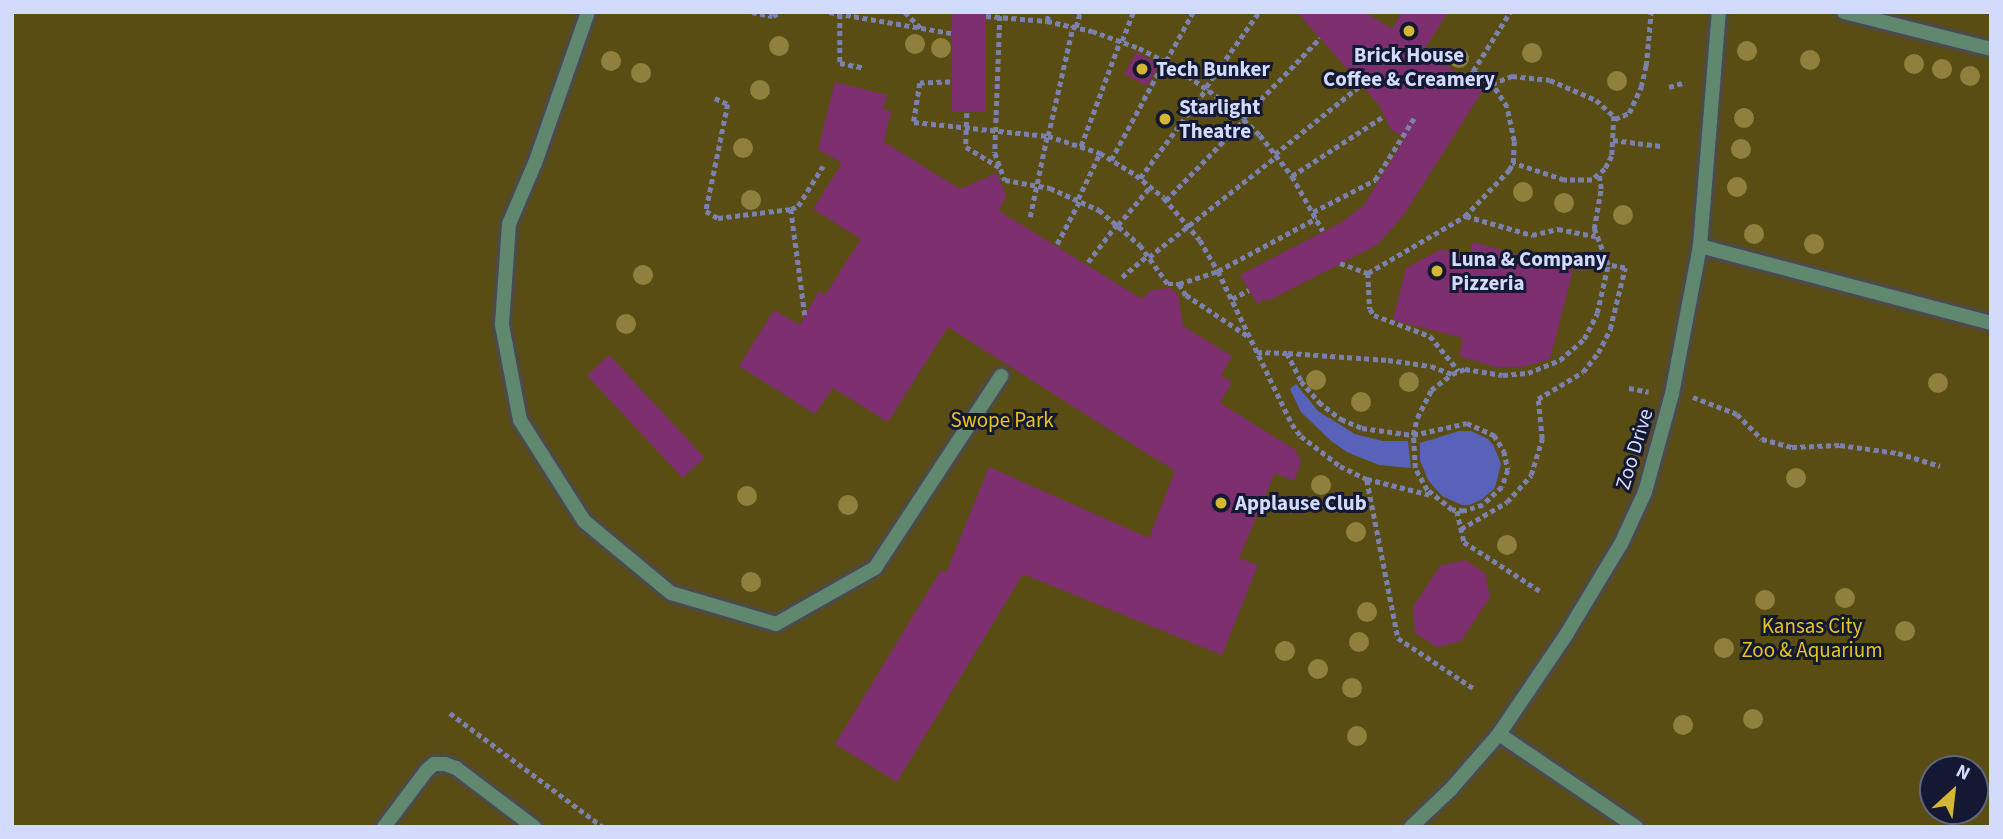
<!DOCTYPE html>
<style>
body{margin:0}
#map{position:relative;width:2003px;height:839px;overflow:hidden;background:#262c62;font-family:"Source Sans 3",sans-serif}
div>[style]{position:absolute}
[style*='--x']{left:calc(var(--x)*1px);top:calc(var(--y)*1px);width:calc(var(--w)*1px);rotate:calc(var(--a)*1deg)}
.green>*{inset:0;background:#5a4d14}
.water>*{inset:0;background:#5762b8}
.building>*{inset:0;background:#7c2e6e;transform-origin:0 0}
.path>*{height:4.5px;margin-top:-2.25px;transform-origin:0;background:repeating-linear-gradient(90deg,#7a81ae 0 5px,transparent 0 8.5px)}
.roads{filter:drop-shadow(0 0 2px #42487b) drop-shadow(0 0 2px #42487b)}
.lane>*{height:14px;margin:-7px;padding:0 7px;transform-origin:7px;border-radius:7px;background:#60886e}
.street>*{height:14px;margin:-7px;padding:0 7px;transform-origin:7px;border-radius:7px;background:#60886e}
.trees>*{width:20px;height:20px;margin:-10px;border-radius:50%;background:#90803d}
.dots>*{width:19px;height:19px;translate:-50% -50%;box-sizing:border-box;border:4px solid #141830;border-radius:50%}
span{translate:-50% -50%;white-space:nowrap;text-align:center;line-height:1.15;-webkit-text-stroke:6px #141830;paint-order:stroke}
.poi-label{font-size:21px;color:#d3dbfd;font-weight:700}
.left{translate:0 -50%;text-align:left}
.park-label{font-size:21px;color:#e7c41f}
.street-label{font-size:21px;color:#d3dbfd}
.frame{position:absolute;inset:0;border:14px solid #d3dbfd;pointer-events:none}
.north{position:absolute;left:1919px;top:755px;width:70px;height:70px;box-sizing:border-box;background:#141830;border:2px solid #606682;border-radius:50%;rotate:27deg;font-size:19px;font-weight:700;line-height:28px;text-align:center;color:#d3dbfd}
.north::after{content:'';display:block;margin:auto;width:24px;height:32px;background:#d4b635;clip-path:polygon(50% 0,100% 100%,50% 72%,0 100%)}
</style>
<div id="map">
<div class="green">
<div style="clip-path:polygon(evenodd,12px 12px,1991px 12px,1991px 827px,12px 827px,12px 12px,1933px 769px,1975px 769px,1975px 811px,1933px 811px,1933px 769px)"></div>
</div>
<div class="water">
<div style="clip-path:polygon(1296px 384px,1318px 411px,1355px 434px,1383px 441px,1408px 441px,1411px 468px,1379px 465px,1347px 452px,1331px 441px,1301px 412px,1290px 389px)"></div>
<div style="clip-path:polygon(1459px 431px,1471px 431px,1488px 439px,1494px 446px,1501px 464px,1495px 488px,1481px 500px,1469px 505px,1462px 505px,1442px 496px,1428px 480px,1420px 460px,1420px 443px)"></div>
</div>
<div class="building">
<div style="left:952px;top:12px;width:34px;height:100px"></div>
<div style="clip-path:polygon(1297px 12px,1365px 12px,1392px 29px,1402px 12px,1448px 12px,1424px 50px,1483px 90px,1403px 216px,1377px 245px,1268px 301px,1262px 299px,1259px 306px,1240px 275px,1342px 222px,1364px 205px,1405px 138px,1391px 130px,1379px 105px)"></div>
<div style="left:1136px;top:52px;width:26px;height:25px;rotate:28deg"></div>
<div style="clip-path:polygon(835px 82px,887px 95px,883px 109px,891px 111px,884px 142px,960px 189px,997px 173px,1006px 195px,999px 211px,1142px 299px,1151px 290px,1170px 288px,1178px 294px,1183px 326px,1232px 356px,1221px 376px,1232px 382px,1220px 403px,1296px 450px,1301px 463px,1294px 481px,1275px 473px,1239px 558px,1258px 565px,1222px 655px,1023px 574px,897px 782px,835px 744px,941px 570px,946px 573px,989px 467px,1149px 538px,1175px 471px,948px 327px,888px 422px,833px 388px,815px 414px,739px 366px,774px 310px,800px 325px,819px 291px,825px 295px,861px 239px,813px 209px,842px 163px,818px 149px)"></div>
<div style="clip-path:polygon(1473px 242px,1573px 270px,1550px 359px,1522px 367px,1495px 367px,1459px 356px,1463px 338px,1393px 320px,1406px 268px,1441px 249px,1469px 257px)"></div>
<div style="left:609px;top:355px;width:140px;height:30px;rotate:47deg"></div>
<div style="clip-path:polygon(1465px 560px,1485px 573px,1490px 597px,1461px 641px,1437px 647px,1415px 633px,1413px 607px,1440px 566px)"></div>
</div>
<div class="path">
<div style="--x:752;--y:12;--w:21;--a:11"></div>
<div style="--x:773;--y:16;--w:8;--a:-30"></div>
<div style="--x:829;--y:12;--w:124;--a:9.8"></div>
<div style="--x:905;--y:12;--w:23;--a:45"></div>
<div style="--x:840;--y:14;--w:49;--a:90"></div>
<div style="--x:840;--y:63;--w:25;--a:11"></div>
<div style="--x:986;--y:16;--w:61;--a:4.7"></div>
<div style="--x:1047;--y:21;--w:46;--a:12.5"></div>
<div style="--x:1092;--y:31;--w:50;--a:19.9"></div>
<div style="--x:1139;--y:48;--w:39;--a:27"></div>
<div style="--x:1174;--y:66;--w:62;--a:35.2"></div>
<div style="--x:1225;--y:102;--w:48;--a:43.3"></div>
<div style="--x:1260;--y:135;--w:52;--a:52"></div>
<div style="--x:1292;--y:176;--w:63;--a:60.6"></div>
<div style="--x:1000;--y:16;--w:137;--a:92.1"></div>
<div style="--x:995;--y:153;--w:29;--a:70"></div>
<div style="--x:1005;--y:180;--w:46;--a:10.1"></div>
<div style="--x:1050;--y:188;--w:54;--a:24.2"></div>
<div style="--x:1099;--y:210;--w:54;--a:40.5"></div>
<div style="--x:1140;--y:245;--w:48;--a:54.3"></div>
<div style="--x:1168;--y:284;--w:11;--a:0"></div>
<div style="--x:1179;--y:284;--w:41;--a:-18.4"></div>
<div style="--x:1218;--y:271;--w:112;--a:-28.2"></div>
<div style="--x:1047;--y:21;--w:9;--a:-77"></div>
<div style="--x:1076;--y:27;--w:16;--a:-75"></div>
<div style="--x:1122;--y:41;--w:31;--a:-69"></div>
<div style="--x:1166;--y:61;--w:56;--a:-61.1"></div>
<div style="--x:1433;--y:77;--w:9;--a:27"></div>
<div style="--x:1468;--y:80;--w:10;--a:-61"></div>
<div style="--x:950;--y:82;--w:30;--a:178"></div>
<div style="--x:920;--y:83;--w:39;--a:99"></div>
<div style="--x:914;--y:122;--w:135;--a:6"></div>
<div style="--x:1048;--y:136;--w:55;--a:18.1"></div>
<div style="--x:1100;--y:153;--w:42;--a:31.4"></div>
<div style="--x:1136;--y:175;--w:36;--a:39"></div>
<div style="--x:1164;--y:198;--w:55;--a:49.4"></div>
<div style="--x:1200;--y:240;--w:36;--a:60"></div>
<div style="--x:1218;--y:271;--w:170;--a:64.2"></div>
<div style="--x:1292;--y:424;--w:15;--a:53"></div>
<div style="--x:1301;--y:436;--w:49;--a:37.6"></div>
<div style="--x:1340;--y:466;--w:30;--a:26"></div>
<div style="--x:1367;--y:479;--w:66;--a:14"></div>
<div style="--x:1492;--y:84;--w:22;--a:-22"></div>
<div style="--x:1512;--y:76;--w:38;--a:6"></div>
<div style="--x:1550;--y:80;--w:50;--a:23.5"></div>
<div style="--x:1596;--y:100;--w:24;--a:42"></div>
<div style="--x:1614;--y:116;--w:40;--a:92.9"></div>
<div style="--x:1612;--y:156;--w:15;--a:118"></div>
<div style="--x:1605;--y:169;--w:17;--a:140"></div>
<div style="--x:1592;--y:180;--w:28;--a:180"></div>
<div style="--x:1564;--y:180;--w:54;--a:-161.6"></div>
<div style="--x:1206;--y:87;--w:92;--a:-54.8"></div>
<div style="--x:1669;--y:87;--w:17;--a:-17"></div>
<div style="--x:715;--y:98;--w:14;--a:25"></div>
<div style="--x:728;--y:104;--w:109;--a:101.6"></div>
<div style="--x:706;--y:211;--w:14;--a:30"></div>
<div style="--x:718;--y:218;--w:74;--a:-7"></div>
<div style="--x:791;--y:209;--w:107;--a:82.5"></div>
<div style="--x:967;--y:113;--w:34;--a:92"></div>
<div style="--x:966;--y:147;--w:39;--a:31"></div>
<div style="--x:1243;--y:118;--w:111;--a:-46.1"></div>
<div style="--x:1615;--y:119;--w:15;--a:-23"></div>
<div style="--x:1629;--y:113;--w:29;--a:-65"></div>
<div style="--x:1641;--y:87;--w:22;--a:-77"></div>
<div style="--x:1646;--y:66;--w:54;--a:-84.7"></div>
<div style="--x:1048;--y:136;--w:113;--a:-77.2"></div>
<div style="--x:1613;--y:140;--w:48;--a:7.1"></div>
<div style="--x:1081;--y:146;--w:112;--a:-69.6"></div>
<div style="--x:1275;--y:154;--w:112;--a:-38.8"></div>
<div style="--x:1111;--y:160;--w:114;--a:-61.6"></div>
<div style="--x:1292;--y:176;--w:110;--a:-33.1"></div>
<div style="--x:1140;--y:178;--w:112;--a:-53.3"></div>
<div style="--x:1078;--y:199;--w:51;--a:-64.4"></div>
<div style="--x:1166;--y:200;--w:112;--a:-45.7"></div>
<div style="--x:791;--y:209;--w:8;--a:-23"></div>
<div style="--x:798;--y:206;--w:47;--a:-58"></div>
<div style="--x:1313;--y:212;--w:70;--a:-27.3"></div>
<div style="--x:1375;--y:180;--w:73;--a:-57.8"></div>
<div style="--x:1466;--y:216;--w:69;--a:16.1"></div>
<div style="--x:1532;--y:235;--w:27;--a:-13"></div>
<div style="--x:1558;--y:229;--w:38;--a:11"></div>
<div style="--x:1030;--y:217;--w:83;--a:-78.1"></div>
<div style="--x:1118;--y:225;--w:51;--a:-49.8"></div>
<div style="--x:1057;--y:244;--w:50;--a:-62.4"></div>
<div style="--x:1149;--y:257;--w:163;--a:-38.3"></div>
<div style="--x:1088;--y:262;--w:48;--a:-52.7"></div>
<div style="--x:1340;--y:263;--w:30;--a:20"></div>
<div style="--x:1368;--y:273;--w:113;--a:-30.4"></div>
<div style="--x:1465;--y:216;--w:64;--a:-46.3"></div>
<div style="--x:1509;--y:170;--w:8;--a:-60"></div>
<div style="--x:1513;--y:163;--w:22;--a:-87"></div>
<div style="--x:1514;--y:141;--w:35;--a:-102"></div>
<div style="--x:1507;--y:107;--w:27;--a:-123"></div>
<div style="--x:1492;--y:84;--w:23;--a:-146"></div>
<div style="--x:1473;--y:71;--w:70;--a:-57.9"></div>
<div style="--x:1368;--y:273;--w:36;--a:87"></div>
<div style="--x:1370;--y:309;--w:7;--a:56"></div>
<div style="--x:1374;--y:315;--w:60;--a:20.6"></div>
<div style="--x:1430;--y:336;--w:45;--a:50.4"></div>
<div style="--x:1122;--y:277;--w:34;--a:-40"></div>
<div style="--x:1179;--y:284;--w:13;--a:58"></div>
<div style="--x:1186;--y:295;--w:74;--a:33.5"></div>
<div style="--x:1232;--y:299;--w:19;--a:-28"></div>
<div style="--x:1257;--y:352;--w:30;--a:2"></div>
<div style="--x:1287;--y:353;--w:31;--a:63"></div>
<div style="--x:1301;--y:381;--w:28;--a:49"></div>
<div style="--x:1319;--y:402;--w:28;--a:38"></div>
<div style="--x:1341;--y:419;--w:23;--a:23"></div>
<div style="--x:1362;--y:428;--w:51;--a:7.8"></div>
<div style="--x:1413;--y:435;--w:55;--a:-12.5"></div>
<div style="--x:1467;--y:423;--w:30;--a:24"></div>
<div style="--x:1494;--y:435;--w:19;--a:58"></div>
<div style="--x:1504;--y:451;--w:19;--a:78"></div>
<div style="--x:1508;--y:470;--w:18;--a:109"></div>
<div style="--x:1502;--y:487;--w:26;--a:137"></div>
<div style="--x:1483;--y:505;--w:20;--a:162"></div>
<div style="--x:1464;--y:511;--w:12;--a:-175"></div>
<div style="--x:1452;--y:510;--w:32;--a:-141"></div>
<div style="--x:1427;--y:490;--w:25;--a:-119"></div>
<div style="--x:1415;--y:468;--w:33;--a:-93"></div>
<div style="--x:1413;--y:435;--w:17;--a:-77"></div>
<div style="--x:1417;--y:418;--w:31;--a:-63"></div>
<div style="--x:1431;--y:390;--w:26;--a:-37"></div>
<div style="--x:1452;--y:374;--w:14;--a:-21"></div>
<div style="--x:1465;--y:369;--w:38;--a:9"></div>
<div style="--x:1503;--y:375;--w:25;--a:-5"></div>
<div style="--x:1528;--y:373;--w:35;--a:-22"></div>
<div style="--x:1560;--y:360;--w:32;--a:-41"></div>
<div style="--x:1584;--y:339;--w:29;--a:-63"></div>
<div style="--x:1597;--y:313;--w:49;--a:-77.1"></div>
<div style="--x:1608;--y:265;--w:39;--a:-111"></div>
<div style="--x:1594;--y:229;--w:41;--a:-80.1"></div>
<div style="--x:1601;--y:189;--w:14;--a:-98"></div>
<div style="--x:1288;--y:353;--w:100;--a:4"></div>
<div style="--x:1388;--y:360;--w:43;--a:7.9"></div>
<div style="--x:1431;--y:366;--w:22;--a:21"></div>
<div style="--x:1629;--y:388;--w:20;--a:11"></div>
<div style="--x:1693;--y:397;--w:47;--a:21.1"></div>
<div style="--x:1737;--y:414;--w:35;--a:45"></div>
<div style="--x:1762;--y:439;--w:31;--a:15"></div>
<div style="--x:1792;--y:447;--w:48;--a:-2.4"></div>
<div style="--x:1840;--y:445;--w:59;--a:7.9"></div>
<div style="--x:1898;--y:453;--w:44;--a:17.2"></div>
<div style="--x:1367;--y:480;--w:161;--a:78.9"></div>
<div style="--x:1398;--y:638;--w:90;--a:33.7"></div>
<div style="--x:1457;--y:511;--w:32;--a:77"></div>
<div style="--x:1464;--y:542;--w:90;--a:32.8"></div>
<div style="--x:1461;--y:529;--w:53;--a:-30.4"></div>
<div style="--x:1507;--y:502;--w:36;--a:-48"></div>
<div style="--x:1531;--y:475;--w:38;--a:-73"></div>
<div style="--x:1542;--y:439;--w:40;--a:-95.7"></div>
<div style="--x:1538;--y:399;--w:52;--a:-31"></div>
<div style="--x:1583;--y:372;--w:24;--a:-52"></div>
<div style="--x:1598;--y:353;--w:27;--a:-63"></div>
<div style="--x:1610;--y:329;--w:63;--a:-76.2"></div>
<div style="--x:1625;--y:268;--w:17;--a:-170"></div>
<div style="--x:450;--y:713;--w:191;--a:36.7"></div>
</div>
<div class="roads">
<div class="lane">
<div style="--x:588;--y:12;--w:160;--a:109.3"></div>
<div style="--x:535;--y:163;--w:66;--a:113.1"></div>
<div style="--x:509;--y:224;--w:101;--a:94"></div>
<div style="--x:502;--y:325;--w:97;--a:79.3"></div>
<div style="--x:520;--y:420;--w:120;--a:57.6"></div>
<div style="--x:584;--y:521;--w:113;--a:39.6"></div>
<div style="--x:671;--y:593;--w:109;--a:16.4"></div>
<div style="--x:776;--y:624;--w:114;--a:-29.5"></div>
<div style="--x:875;--y:568;--w:230;--a:-56.7"></div>
<div style="--x:1844;--y:12;--w:152;--a:14.1"></div>
<div style="--x:1700;--y:246;--w:301;--a:14.8"></div>
<div style="--x:1499;--y:734;--w:166;--a:34.2"></div>
<div style="--x:384;--y:827;--w:71;--a:-53"></div>
<div style="--x:427;--y:770;--w:9;--a:-41"></div>
<div style="--x:434;--y:764;--w:11;--a:0"></div>
<div style="--x:445;--y:764;--w:12;--a:20"></div>
<div style="--x:456;--y:768;--w:98;--a:37.1"></div>
</div>
<div class="street">
<div style="--x:1411;--y:827;--w:55;--a:-43.5"></div>
<div style="--x:1451;--y:789;--w:73;--a:-48.9"></div>
<div style="--x:1499;--y:734;--w:120;--a:-55.9"></div>
<div style="--x:1566;--y:635;--w:106;--a:-58.9"></div>
<div style="--x:1621;--y:544;--w:57;--a:-65.2"></div>
<div style="--x:1645;--y:492;--w:102;--a:-74.6"></div>
<div style="--x:1672;--y:394;--w:151;--a:-79.3"></div>
<div style="--x:1700;--y:246;--w:235;--a:-85.4"></div>
</div>
</div>
<div class="trees">
<div style="left:915px;top:44px"></div>
<div style="left:779px;top:46px"></div>
<div style="left:941px;top:48px"></div>
<div style="left:1747px;top:51px"></div>
<div style="left:1532px;top:53px"></div>
<div style="left:1459px;top:58px"></div>
<div style="left:1810px;top:60px"></div>
<div style="left:611px;top:61px"></div>
<div style="left:1914px;top:64px"></div>
<div style="left:1942px;top:69px"></div>
<div style="left:641px;top:73px"></div>
<div style="left:1970px;top:76px"></div>
<div style="left:1617px;top:81px"></div>
<div style="left:760px;top:90px"></div>
<div style="left:1744px;top:118px"></div>
<div style="left:743px;top:148px"></div>
<div style="left:1741px;top:149px"></div>
<div style="left:1737px;top:187px"></div>
<div style="left:1523px;top:192px"></div>
<div style="left:751px;top:200px"></div>
<div style="left:1564px;top:203px"></div>
<div style="left:1623px;top:215px"></div>
<div style="left:1754px;top:234px"></div>
<div style="left:1814px;top:244px"></div>
<div style="left:643px;top:275px"></div>
<div style="left:626px;top:324px"></div>
<div style="left:1316px;top:380px"></div>
<div style="left:1409px;top:382px"></div>
<div style="left:1938px;top:383px"></div>
<div style="left:1361px;top:402px"></div>
<div style="left:1796px;top:478px"></div>
<div style="left:1321px;top:485px"></div>
<div style="left:747px;top:496px"></div>
<div style="left:848px;top:505px"></div>
<div style="left:1356px;top:532px"></div>
<div style="left:1507px;top:545px"></div>
<div style="left:751px;top:582px"></div>
<div style="left:1845px;top:598px"></div>
<div style="left:1765px;top:600px"></div>
<div style="left:1367px;top:612px"></div>
<div style="left:1905px;top:631px"></div>
<div style="left:1359px;top:642px"></div>
<div style="left:1724px;top:648px"></div>
<div style="left:1285px;top:651px"></div>
<div style="left:1318px;top:669px"></div>
<div style="left:1352px;top:688px"></div>
<div style="left:1753px;top:719px"></div>
<div style="left:1683px;top:725px"></div>
<div style="left:1357px;top:736px"></div>
</div>
<div class="dots">
<div style="left:1409px;top:31px;background:#d4b635"></div>
<div style="left:1142px;top:69px;background:#d4b635"></div>
<div style="left:1165px;top:119px;background:#d4b635"></div>
<div style="left:1437px;top:271px;background:#d4b635"></div>
<div style="left:1221px;top:503px;background:#d4b635"></div>
</div>
<div class="poi-label">
<span style="left:1409px;top:67px">Brick House<br>Coffee &amp; Creamery</span>
<span class="left" style="left:1156px;top:69px">Tech Bunker</span>
<span class="left" style="left:1179px;top:119px">Starlight<br>Theatre</span>
<span class="left" style="left:1451px;top:271px">Luna &amp; Company<br>Pizzeria</span>
<span class="left" style="left:1235px;top:503px">Applause Club</span>
</div>
<div class="park-label">
<span style="left:1002px;top:420px">Swope Park</span>
<span style="left:1812px;top:638px">Kansas City<br>Zoo &amp; Aquarium</span>
</div>
<div class="street-label">
<span style="left:1634px;top:449px;rotate:-73deg">Zoo Drive</span>
</div>
<div class="frame"></div>
<div class="north">N</div>
</div>
